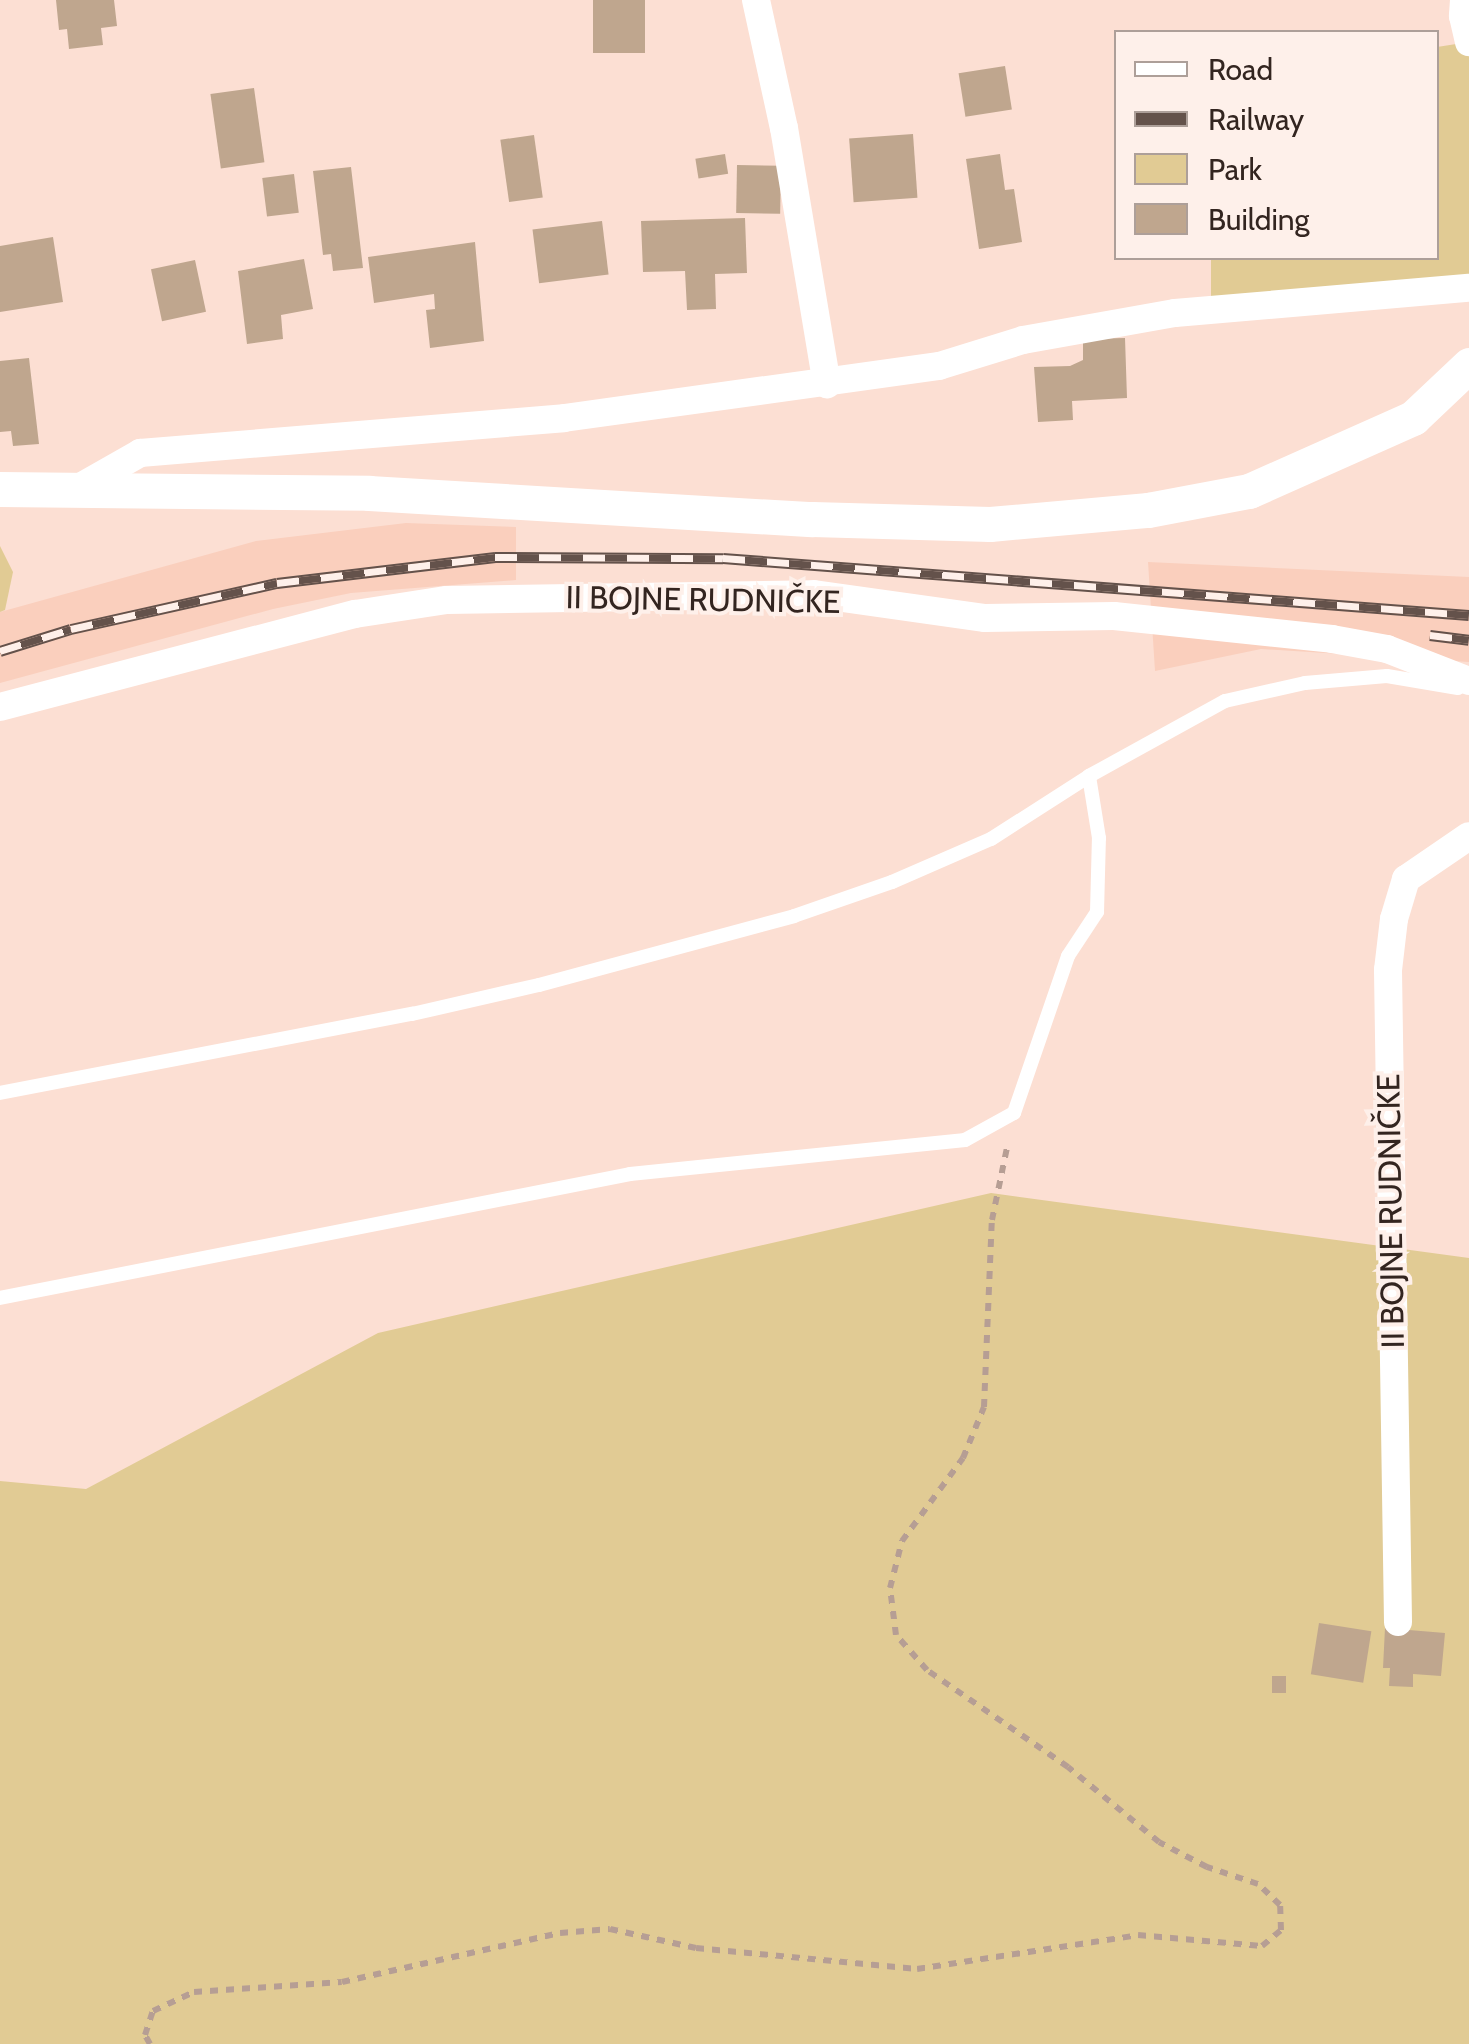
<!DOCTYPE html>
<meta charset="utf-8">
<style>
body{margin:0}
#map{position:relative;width:1469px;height:2044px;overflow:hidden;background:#fcdfd3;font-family:Cabin,sans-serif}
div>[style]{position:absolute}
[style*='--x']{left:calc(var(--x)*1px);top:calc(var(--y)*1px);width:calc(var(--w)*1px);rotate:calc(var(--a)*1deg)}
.built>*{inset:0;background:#facfbd}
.green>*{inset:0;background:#e1cb94}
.building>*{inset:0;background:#bfa68e;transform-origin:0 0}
.path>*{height:6px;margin-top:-3px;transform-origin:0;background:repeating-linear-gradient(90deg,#b69e94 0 8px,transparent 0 16px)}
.service>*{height:14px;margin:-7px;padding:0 7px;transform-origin:7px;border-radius:7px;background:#fff}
.minor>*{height:28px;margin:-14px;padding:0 14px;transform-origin:14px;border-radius:14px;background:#fff}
.tertiary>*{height:35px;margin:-17.5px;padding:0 17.5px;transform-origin:17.5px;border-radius:17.5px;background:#fff}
.rail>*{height:11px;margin-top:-5.5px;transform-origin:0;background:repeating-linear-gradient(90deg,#fef0ea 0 22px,#64524b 0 44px);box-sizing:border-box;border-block:2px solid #64524b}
span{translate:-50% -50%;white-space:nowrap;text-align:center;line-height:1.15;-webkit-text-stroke:8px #fef0ea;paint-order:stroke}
.street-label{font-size:32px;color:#332520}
.legend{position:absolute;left:1114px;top:30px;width:325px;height:230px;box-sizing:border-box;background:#fef0ea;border:2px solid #ad9f99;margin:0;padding:12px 18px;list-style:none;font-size:30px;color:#332520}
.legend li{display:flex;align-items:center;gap:20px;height:50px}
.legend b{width:50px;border:2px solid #ad9f99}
</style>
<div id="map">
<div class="built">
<div style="clip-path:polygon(406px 523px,516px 527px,516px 580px,351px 593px,273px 609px,0 683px,0 612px,256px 541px)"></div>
<div style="clip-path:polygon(1148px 562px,1469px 577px,1469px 662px,1261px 649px,1155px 671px)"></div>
</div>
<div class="green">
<div style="clip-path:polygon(1469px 42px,1469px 288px,1211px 310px,1211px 258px,1436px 258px,1437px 47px)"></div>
<div style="clip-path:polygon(0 546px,13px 572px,5px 610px,0 612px)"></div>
<div style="clip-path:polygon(991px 1193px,1469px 1258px,1469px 2044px,0 2044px,0 1481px,86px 1489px,378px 1333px)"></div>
</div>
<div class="building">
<div style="clip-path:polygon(56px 0,114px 0,117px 26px,101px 28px,103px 45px,69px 49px,67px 29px,59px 30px)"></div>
<div style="left:593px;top:0;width:52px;height:53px"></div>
<div style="left:1005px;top:66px;width:44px;height:47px;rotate:81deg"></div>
<div style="left:254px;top:88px;width:75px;height:44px;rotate:82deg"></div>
<div style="left:913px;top:134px;width:64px;height:64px;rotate:86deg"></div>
<div style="left:534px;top:135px;width:63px;height:34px;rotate:82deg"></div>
<div style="left:725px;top:154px;width:20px;height:30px;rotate:81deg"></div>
<div style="clip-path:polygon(1000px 154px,1005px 190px,1014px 189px,1022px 242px,979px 249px,966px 159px)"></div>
<div style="left:737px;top:165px;width:44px;height:48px;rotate:1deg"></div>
<div style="clip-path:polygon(351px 167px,363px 268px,333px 271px,331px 254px,323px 255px,313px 171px)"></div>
<div style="left:294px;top:174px;width:39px;height:32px;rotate:83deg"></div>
<div style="clip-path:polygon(745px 218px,747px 273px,715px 274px,716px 309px,687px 310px,685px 271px,643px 272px,641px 221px)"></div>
<div style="left:602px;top:221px;width:54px;height:70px;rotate:83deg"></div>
<div style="clip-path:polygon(53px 237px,63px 302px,0 312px,0 246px)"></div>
<div style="clip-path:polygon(475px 242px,484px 341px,430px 348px,426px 310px,435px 309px,434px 294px,374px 303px,368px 257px)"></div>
<div style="clip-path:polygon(304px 259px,313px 309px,281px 315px,283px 339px,247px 344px,238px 271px)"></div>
<div style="left:195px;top:260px;width:53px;height:45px;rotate:78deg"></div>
<div style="clip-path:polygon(1125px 338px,1127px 398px,1072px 401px,1073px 420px,1038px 422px,1034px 367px,1070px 366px,1083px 360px,1083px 339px)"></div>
<div style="clip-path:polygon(29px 358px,39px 444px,13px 446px,11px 431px,0 432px,0 361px)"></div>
<div style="left:1319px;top:1623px;width:53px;height:52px;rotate:9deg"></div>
<div style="clip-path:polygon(1385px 1628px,1445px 1633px,1441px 1676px,1413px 1674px,1413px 1687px,1389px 1686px,1390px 1668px,1383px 1668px)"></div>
<div style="left:1272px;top:1676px;width:14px;height:17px"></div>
</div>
<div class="path">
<div style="--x:150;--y:2044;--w:10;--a:-119"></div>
<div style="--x:145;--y:2035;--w:25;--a:-72"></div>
<div style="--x:153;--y:2011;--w:45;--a:-24.9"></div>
<div style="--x:194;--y:1992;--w:148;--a:-3.9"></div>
<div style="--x:342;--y:1982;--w:223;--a:-12.7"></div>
<div style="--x:560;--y:1933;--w:50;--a:-4.6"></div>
<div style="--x:610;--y:1929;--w:88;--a:12.5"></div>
<div style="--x:696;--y:1948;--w:222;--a:5.4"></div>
<div style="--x:917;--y:1969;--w:224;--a:-8.7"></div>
<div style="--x:1138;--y:1935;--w:124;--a:5.1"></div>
<div style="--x:1262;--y:1946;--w:25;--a:-40"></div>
<div style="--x:1281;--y:1930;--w:25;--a:-92"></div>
<div style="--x:1280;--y:1905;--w:30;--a:-136"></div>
<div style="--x:1258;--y:1884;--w:54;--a:-161.6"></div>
<div style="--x:1207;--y:1867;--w:54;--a:-152.5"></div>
<div style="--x:1159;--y:1842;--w:118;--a:-140.5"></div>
<div style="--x:1068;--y:1767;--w:171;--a:-145.5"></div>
<div style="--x:927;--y:1670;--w:47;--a:-131.5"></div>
<div style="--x:896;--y:1635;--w:47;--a:-97.3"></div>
<div style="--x:890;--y:1588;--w:49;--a:-75.7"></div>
<div style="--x:902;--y:1541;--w:103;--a:-53.7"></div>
<div style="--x:963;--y:1458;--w:55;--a:-67.6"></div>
<div style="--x:984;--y:1407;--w:187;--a:-87.6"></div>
<div style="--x:992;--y:1220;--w:79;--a:-78.3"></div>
</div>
<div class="service">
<div style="--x:0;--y:1093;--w:420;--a:-10.9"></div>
<div style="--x:412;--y:1014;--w:130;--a:-12.9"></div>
<div style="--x:539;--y:985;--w:264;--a:-15.1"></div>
<div style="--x:794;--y:916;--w:104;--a:-19.1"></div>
<div style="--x:892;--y:882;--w:108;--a:-23.5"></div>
<div style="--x:991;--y:839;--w:117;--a:-32.7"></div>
<div style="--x:1089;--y:776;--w:155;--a:-28.9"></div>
<div style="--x:1225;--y:701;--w:82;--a:-12.7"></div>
<div style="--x:1305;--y:683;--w:82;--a:-4.9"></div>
<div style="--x:1387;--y:676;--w:72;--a:9.6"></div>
<div style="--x:0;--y:1298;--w:642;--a:-11.13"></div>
<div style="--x:630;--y:1174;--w:337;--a:-5.8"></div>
<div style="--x:965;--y:1140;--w:56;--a:-28.9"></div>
<div style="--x:1014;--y:1113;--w:166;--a:-71"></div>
<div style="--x:1068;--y:956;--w:53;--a:-56.6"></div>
<div style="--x:1097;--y:912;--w:74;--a:-88.5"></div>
<div style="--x:1099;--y:838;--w:63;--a:-99.2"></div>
</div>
<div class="minor">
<div style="--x:756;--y:0;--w:131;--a:77.7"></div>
<div style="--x:784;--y:128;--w:260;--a:80.5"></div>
<div style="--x:1464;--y:0;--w:16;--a:94"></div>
<div style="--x:1463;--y:16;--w:27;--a:77"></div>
<div style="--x:77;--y:489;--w:73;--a:-29.7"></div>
<div style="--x:140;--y:453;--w:425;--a:-4.7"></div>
<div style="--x:564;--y:418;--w:379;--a:-7.9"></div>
<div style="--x:939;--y:366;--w:88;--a:-17.2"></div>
<div style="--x:1023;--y:340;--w:154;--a:-10.1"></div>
<div style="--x:1175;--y:313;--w:295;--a:-4.9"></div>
<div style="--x:0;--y:707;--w:367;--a:-14.7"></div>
<div style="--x:355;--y:614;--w:93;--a:-8.7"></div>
<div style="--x:447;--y:600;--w:367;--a:-0.9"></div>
<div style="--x:814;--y:594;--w:173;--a:8"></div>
<div style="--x:985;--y:618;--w:129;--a:-0.9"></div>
<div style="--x:1114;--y:616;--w:219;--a:6"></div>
<div style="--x:1332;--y:639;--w:56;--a:10.3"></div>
<div style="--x:1387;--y:649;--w:88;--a:21.3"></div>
<div style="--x:1398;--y:1622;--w:652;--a:-90.88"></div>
<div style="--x:1388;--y:970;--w:51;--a:-83.3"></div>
<div style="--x:1394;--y:919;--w:42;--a:-73.3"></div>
<div style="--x:1406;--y:879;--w:76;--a:-34.3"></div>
</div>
<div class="tertiary">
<div style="--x:0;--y:489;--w:369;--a:0.6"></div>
<div style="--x:369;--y:493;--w:444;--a:3.4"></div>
<div style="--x:812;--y:519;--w:178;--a:1.6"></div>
<div style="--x:990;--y:524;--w:159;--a:-5.1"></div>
<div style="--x:1148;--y:510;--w:103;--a:-10.7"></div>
<div style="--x:1249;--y:491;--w:180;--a:-24"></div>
<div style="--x:1413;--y:418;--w:77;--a:-43.4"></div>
</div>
<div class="rail">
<div style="--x:1430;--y:635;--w:39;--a:7"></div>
<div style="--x:0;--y:651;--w:74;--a:-17.2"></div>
<div style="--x:71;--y:629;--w:211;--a:-12.6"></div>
<div style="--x:277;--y:583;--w:220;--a:-6.8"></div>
<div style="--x:495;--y:557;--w:228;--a:0.3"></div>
<div style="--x:723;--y:558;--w:748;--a:4.37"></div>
</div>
<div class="street-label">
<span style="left:703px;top:600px;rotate:1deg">II BOJNE RUDNIČKE</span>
<span style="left:1391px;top:1211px;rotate:-91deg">II BOJNE RUDNIČKE</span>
</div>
<ul class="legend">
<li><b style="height:12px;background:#fff"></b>Road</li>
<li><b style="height:12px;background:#64524b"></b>Railway</li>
<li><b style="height:28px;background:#e1cb94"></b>Park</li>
<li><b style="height:28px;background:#bfa68e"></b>Building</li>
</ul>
</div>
